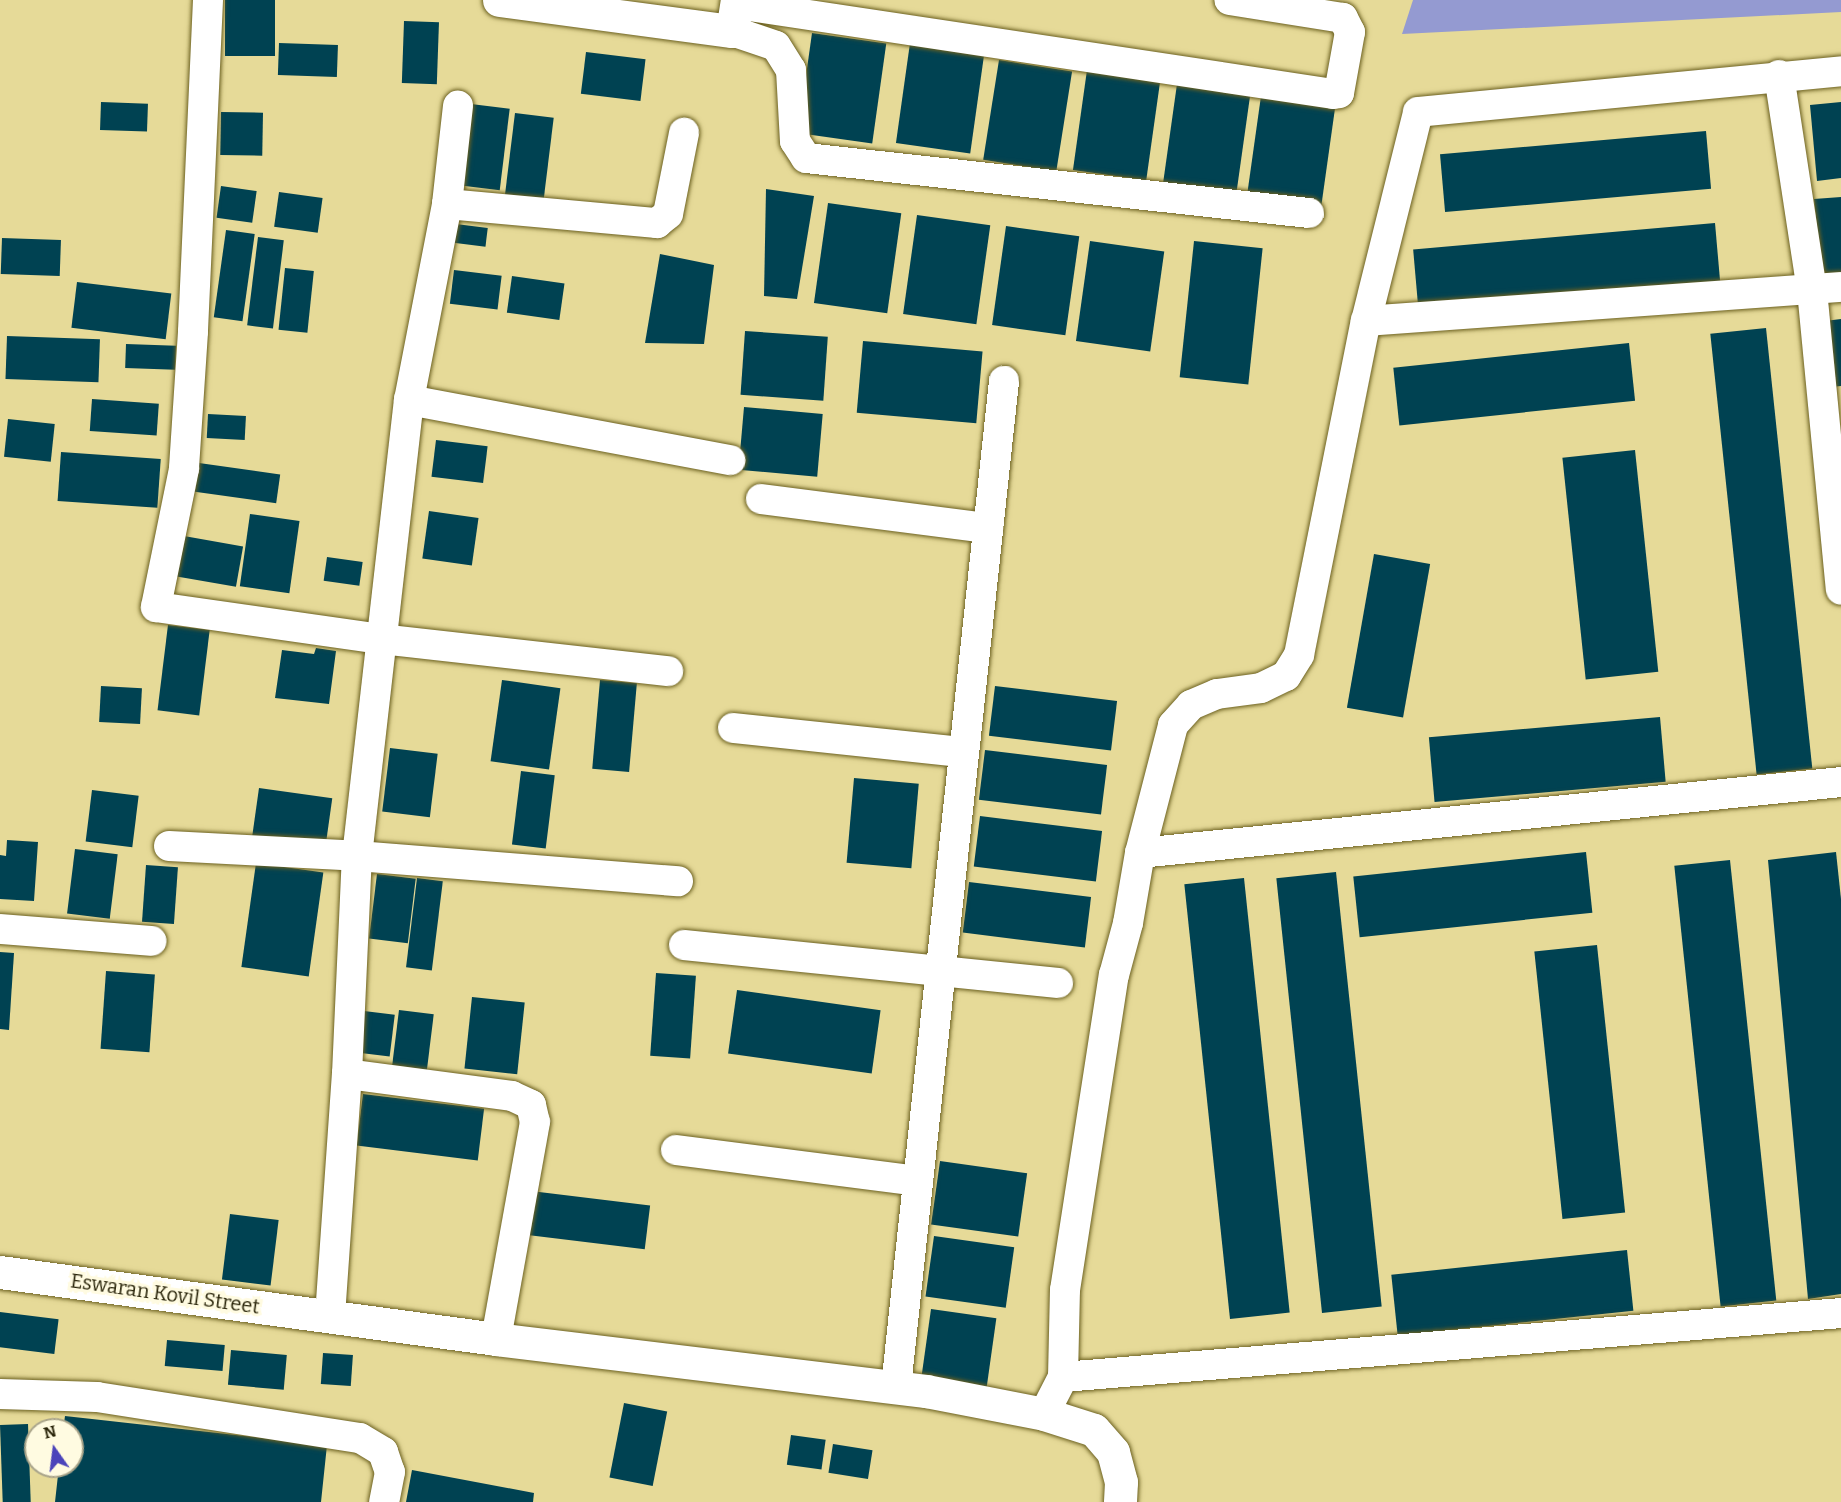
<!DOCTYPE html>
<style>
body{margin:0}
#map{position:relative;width:1841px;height:1502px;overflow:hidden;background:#e6da98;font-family:Bitter,serif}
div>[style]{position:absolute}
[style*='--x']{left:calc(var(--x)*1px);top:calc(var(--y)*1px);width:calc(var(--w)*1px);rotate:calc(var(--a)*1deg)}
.water>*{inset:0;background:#949ad1}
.building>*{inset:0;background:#004252;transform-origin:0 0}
.roads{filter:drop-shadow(0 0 2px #6c6120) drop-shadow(0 0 2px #6c6120)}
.minor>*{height:30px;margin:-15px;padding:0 15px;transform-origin:15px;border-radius:15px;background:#fff}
.tertiary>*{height:33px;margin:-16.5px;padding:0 16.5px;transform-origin:16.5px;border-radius:16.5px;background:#fff}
span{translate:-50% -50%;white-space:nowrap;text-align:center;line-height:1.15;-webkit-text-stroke:6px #fffbe1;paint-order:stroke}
.street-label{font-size:20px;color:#2a250a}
.north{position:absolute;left:24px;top:1418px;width:60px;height:60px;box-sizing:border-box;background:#fffbe1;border:2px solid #aaa58b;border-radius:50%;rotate:346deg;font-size:16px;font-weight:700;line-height:24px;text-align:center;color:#2a250a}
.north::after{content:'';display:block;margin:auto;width:21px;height:27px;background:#4b44ba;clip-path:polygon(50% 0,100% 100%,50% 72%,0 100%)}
</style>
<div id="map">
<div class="water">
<div style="clip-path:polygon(1413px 0,1841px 0,1841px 12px,1402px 34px)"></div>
</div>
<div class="building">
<div style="left:225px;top:0;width:50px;height:56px"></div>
<div style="left:404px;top:21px;width:35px;height:62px;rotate:2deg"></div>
<div style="left:812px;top:33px;width:75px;height:101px;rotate:8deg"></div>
<div style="left:279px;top:43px;width:59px;height:32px;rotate:2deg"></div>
<div style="left:910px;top:43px;width:75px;height:101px;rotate:8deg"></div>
<div style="left:586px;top:52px;width:60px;height:42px;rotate:7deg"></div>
<div style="left:999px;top:60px;width:74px;height:101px;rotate:9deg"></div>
<div style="left:1087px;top:70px;width:74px;height:101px;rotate:8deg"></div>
<div style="left:1177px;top:84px;width:74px;height:101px;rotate:8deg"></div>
<div style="left:1261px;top:96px;width:75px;height:101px;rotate:8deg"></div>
<div style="left:101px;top:102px;width:47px;height:28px;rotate:2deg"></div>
<div style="clip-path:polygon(1841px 102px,1841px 178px,1817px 181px,1810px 105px)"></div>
<div style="left:471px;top:104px;width:39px;height:82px;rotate:7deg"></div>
<div style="left:221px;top:112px;width:42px;height:43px;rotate:1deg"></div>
<div style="left:515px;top:113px;width:39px;height:83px;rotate:7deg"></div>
<div style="left:1706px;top:131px;width:58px;height:267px;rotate:85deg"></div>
<div style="left:221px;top:186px;width:36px;height:32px;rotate:8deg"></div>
<div style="clip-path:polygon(766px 189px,814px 196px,797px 299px,764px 296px)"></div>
<div style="left:279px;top:192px;width:44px;height:35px;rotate:8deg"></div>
<div style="clip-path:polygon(1841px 197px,1841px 273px,1822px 275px,1814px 199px)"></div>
<div style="left:828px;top:203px;width:74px;height:101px;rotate:8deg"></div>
<div style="left:917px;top:215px;width:74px;height:100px;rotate:8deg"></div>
<div style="left:1715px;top:223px;width:59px;height:303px;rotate:85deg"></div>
<div style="left:456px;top:224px;width:32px;height:19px;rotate:7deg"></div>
<div style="left:1006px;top:226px;width:74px;height:100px;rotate:8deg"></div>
<div style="left:226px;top:230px;width:29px;height:88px;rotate:8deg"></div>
<div style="left:258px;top:237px;width:26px;height:89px;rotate:7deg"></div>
<div style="left:2px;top:238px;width:59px;height:36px;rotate:2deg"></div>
<div style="left:1090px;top:241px;width:75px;height:101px;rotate:8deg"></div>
<div style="left:1194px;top:241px;width:69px;height:137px;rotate:6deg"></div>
<div style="clip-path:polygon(660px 254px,714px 265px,704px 344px,645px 343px)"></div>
<div style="left:285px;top:268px;width:29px;height:62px;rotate:6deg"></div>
<div style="left:454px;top:270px;width:48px;height:34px;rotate:7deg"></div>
<div style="left:512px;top:276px;width:53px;height:37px;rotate:8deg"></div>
<div style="left:77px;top:282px;width:95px;height:46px;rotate:7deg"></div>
<div style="clip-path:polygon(1841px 319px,1841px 386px,1831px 387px,1825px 321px)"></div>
<div style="left:1766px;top:328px;width:443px;height:56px;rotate:84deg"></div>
<div style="left:745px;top:331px;width:83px;height:64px;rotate:4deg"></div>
<div style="left:7px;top:336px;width:93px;height:43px;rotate:2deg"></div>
<div style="left:863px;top:341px;width:120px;height:72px;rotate:5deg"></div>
<div style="left:1629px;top:343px;width:58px;height:237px;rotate:84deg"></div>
<div style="left:126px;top:344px;width:50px;height:24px;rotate:2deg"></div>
<div style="left:92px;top:399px;width:67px;height:32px;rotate:4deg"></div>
<div style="left:744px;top:407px;width:79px;height:63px;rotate:5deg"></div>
<div style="left:208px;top:414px;width:38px;height:24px;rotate:3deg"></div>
<div style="left:8px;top:419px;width:47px;height:38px;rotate:6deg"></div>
<div style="left:436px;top:440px;width:52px;height:37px;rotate:7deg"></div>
<div style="left:1635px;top:450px;width:223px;height:73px;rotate:84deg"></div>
<div style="left:61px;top:452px;width:100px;height:49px;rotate:4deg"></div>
<div style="left:199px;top:463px;width:82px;height:29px;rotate:8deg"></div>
<div style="left:429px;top:511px;width:50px;height:48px;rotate:8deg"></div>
<div style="left:250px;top:514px;width:50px;height:73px;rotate:8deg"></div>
<div style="left:184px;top:536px;width:60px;height:41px;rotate:10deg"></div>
<div style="left:1374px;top:554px;width:57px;height:156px;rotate:10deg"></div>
<div style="left:327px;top:557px;width:36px;height:24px;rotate:8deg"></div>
<div style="left:168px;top:625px;width:42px;height:86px;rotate:7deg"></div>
<div style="clip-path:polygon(316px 648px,336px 651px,329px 704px,275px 698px,282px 650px,314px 654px)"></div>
<div style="left:502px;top:680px;width:59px;height:82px;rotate:8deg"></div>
<div style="left:600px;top:680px;width:37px;height:89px;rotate:5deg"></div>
<div style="left:101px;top:686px;width:41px;height:36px;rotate:3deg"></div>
<div style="left:995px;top:686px;width:123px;height:50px;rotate:7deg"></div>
<div style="left:1660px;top:717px;width:65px;height:232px;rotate:85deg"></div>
<div style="left:390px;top:748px;width:48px;height:64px;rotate:7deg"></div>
<div style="left:985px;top:750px;width:123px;height:50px;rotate:7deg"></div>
<div style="left:521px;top:771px;width:34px;height:74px;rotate:7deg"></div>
<div style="left:854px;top:778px;width:65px;height:85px;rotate:5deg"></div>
<div style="left:259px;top:788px;width:74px;height:49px;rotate:8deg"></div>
<div style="left:92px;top:790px;width:47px;height:52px;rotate:7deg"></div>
<div style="left:980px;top:816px;width:123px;height:51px;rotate:7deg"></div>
<div style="clip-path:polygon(7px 840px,38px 842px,34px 901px,0 899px,0 855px,6px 856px)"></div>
<div style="left:75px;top:849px;width:43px;height:65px;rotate:7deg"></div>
<div style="left:1586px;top:852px;width:61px;height:234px;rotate:84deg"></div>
<div style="clip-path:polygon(1836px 852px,1841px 899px,1841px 1294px,1808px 1299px,1768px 860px)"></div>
<div style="left:1730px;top:860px;width:443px;height:56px;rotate:84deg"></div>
<div style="left:256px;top:863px;width:68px;height:105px;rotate:8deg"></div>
<div style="left:146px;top:865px;width:32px;height:57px;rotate:4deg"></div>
<div style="left:1336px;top:872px;width:437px;height:60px;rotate:84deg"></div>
<div style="left:377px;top:874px;width:39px;height:65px;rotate:7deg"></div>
<div style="left:417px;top:878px;width:26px;height:90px;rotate:7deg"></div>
<div style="left:1244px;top:878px;width:437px;height:60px;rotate:84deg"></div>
<div style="left:969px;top:882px;width:123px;height:51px;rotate:7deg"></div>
<div style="left:1597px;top:945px;width:269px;height:63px;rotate:84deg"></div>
<div style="clip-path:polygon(0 952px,14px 953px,9px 1030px,0 1029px)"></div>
<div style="left:106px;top:971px;width:49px;height:78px;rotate:4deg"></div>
<div style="left:656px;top:973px;width:40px;height:83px;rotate:4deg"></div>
<div style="left:737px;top:990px;width:145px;height:64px;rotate:8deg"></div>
<div style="left:472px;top:997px;width:53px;height:72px;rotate:6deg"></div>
<div style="left:399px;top:1010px;width:35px;height:56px;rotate:7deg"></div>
<div style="left:364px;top:1011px;width:31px;height:42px;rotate:7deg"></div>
<div style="left:363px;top:1094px;width:122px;height:52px;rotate:7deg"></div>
<div style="left:940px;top:1161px;width:88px;height:64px;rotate:8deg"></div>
<div style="left:531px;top:1191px;width:120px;height:44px;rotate:7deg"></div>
<div style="left:230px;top:1214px;width:49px;height:66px;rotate:7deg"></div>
<div style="left:934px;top:1236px;width:81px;height:61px;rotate:8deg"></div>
<div style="left:1627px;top:1250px;width:61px;height:237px;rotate:84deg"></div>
<div style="left:931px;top:1309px;width:66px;height:77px;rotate:8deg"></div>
<div style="left:0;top:1312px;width:59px;height:35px;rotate:7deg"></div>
<div style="left:167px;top:1340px;width:58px;height:26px;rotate:5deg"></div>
<div style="left:231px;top:1350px;width:56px;height:35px;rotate:5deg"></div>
<div style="left:323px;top:1353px;width:30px;height:31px;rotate:4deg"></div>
<div style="left:624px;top:1403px;width:44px;height:76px;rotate:11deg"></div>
<div style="clip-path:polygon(65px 1416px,327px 1445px,321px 1502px,55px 1502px,59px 1466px,72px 1466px,72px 1430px,63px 1430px)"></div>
<div style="left:28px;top:1424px;width:78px;height:28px;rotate:88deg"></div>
<div style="left:791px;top:1435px;width:35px;height:30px;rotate:8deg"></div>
<div style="left:833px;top:1444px;width:40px;height:29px;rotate:9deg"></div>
<div style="clip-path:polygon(412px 1470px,534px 1493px,533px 1502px,406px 1502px)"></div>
</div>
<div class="roads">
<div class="minor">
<div style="--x:208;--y:0;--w:332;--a:92.6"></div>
<div style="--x:193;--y:332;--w:137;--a:93.8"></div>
<div style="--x:184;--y:469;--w:141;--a:101.5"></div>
<div style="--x:156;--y:607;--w:227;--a:8.1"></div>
<div style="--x:381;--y:639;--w:289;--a:6.4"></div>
<div style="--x:736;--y:4;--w:604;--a:8.57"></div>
<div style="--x:1333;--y:94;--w:6;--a:-9"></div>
<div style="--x:1339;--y:93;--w:62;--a:-79.8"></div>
<div style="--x:1350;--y:32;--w:16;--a:-117"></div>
<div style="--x:1343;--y:18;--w:115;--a:-171"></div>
<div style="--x:732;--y:31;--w:46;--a:18.8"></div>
<div style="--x:776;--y:46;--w:28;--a:58"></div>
<div style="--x:791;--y:70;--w:71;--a:86.8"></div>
<div style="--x:795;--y:141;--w:20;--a:57"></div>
<div style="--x:806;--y:158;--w:506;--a:6.24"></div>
<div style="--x:1779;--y:75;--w:218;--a:81.3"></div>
<div style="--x:1812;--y:290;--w:301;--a:84.5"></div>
<div style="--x:447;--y:204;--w:211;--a:5.2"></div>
<div style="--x:657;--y:223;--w:14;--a:-39"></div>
<div style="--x:668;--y:214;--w:83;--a:-78.8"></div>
<div style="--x:1366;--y:321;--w:476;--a:-4.1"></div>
<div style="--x:409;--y:400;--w:327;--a:10.6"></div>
<div style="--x:761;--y:499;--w:229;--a:7.3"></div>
<div style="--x:733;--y:728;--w:231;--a:6"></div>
<div style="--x:169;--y:846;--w:188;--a:3"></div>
<div style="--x:357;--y:856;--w:322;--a:4.5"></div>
<div style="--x:1140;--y:853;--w:705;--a:-5.78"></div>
<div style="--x:0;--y:929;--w:152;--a:4.5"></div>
<div style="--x:684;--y:945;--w:376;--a:5.8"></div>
<div style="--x:347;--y:1074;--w:166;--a:7.6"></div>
<div style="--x:512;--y:1096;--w:21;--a:25"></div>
<div style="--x:531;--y:1105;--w:17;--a:77"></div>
<div style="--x:535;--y:1122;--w:220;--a:100.2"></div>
<div style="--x:676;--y:1150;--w:244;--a:7.3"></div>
<div style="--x:330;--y:1316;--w:243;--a:-86"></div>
<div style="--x:347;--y:1074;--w:218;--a:-87.4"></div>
<div style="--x:357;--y:856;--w:459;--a:-83.5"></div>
<div style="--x:409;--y:400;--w:200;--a:-79"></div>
<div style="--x:447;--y:204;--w:99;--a:-83.6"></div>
<div style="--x:1063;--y:1377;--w:781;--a:-4.7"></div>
<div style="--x:896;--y:1387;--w:1012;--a:-83.87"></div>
<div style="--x:0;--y:1394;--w:97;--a:1.8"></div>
<div style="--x:97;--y:1397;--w:266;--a:8.9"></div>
<div style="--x:360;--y:1438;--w:27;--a:31"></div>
<div style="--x:383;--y:1452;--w:21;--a:71"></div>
<div style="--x:390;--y:1472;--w:31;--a:101"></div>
<div style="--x:1044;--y:1414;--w:42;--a:-62.8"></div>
<div style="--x:1063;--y:1377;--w:87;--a:-88.7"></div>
<div style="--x:1065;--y:1290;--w:319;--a:-81.2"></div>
<div style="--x:1114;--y:975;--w:54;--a:-74.9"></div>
<div style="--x:1128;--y:923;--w:71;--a:-80.3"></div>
<div style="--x:1140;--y:853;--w:132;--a:-75.5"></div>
<div style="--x:1173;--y:725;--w:27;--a:-48"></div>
<div style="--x:1191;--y:705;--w:28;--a:-23"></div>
<div style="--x:1217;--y:694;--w:44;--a:-7.8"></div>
<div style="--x:1261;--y:688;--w:28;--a:-26"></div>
<div style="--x:1286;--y:676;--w:25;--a:-58"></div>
<div style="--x:1299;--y:655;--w:341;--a:-78.7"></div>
<div style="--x:1366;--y:321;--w:215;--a:-76"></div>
<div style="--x:1418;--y:112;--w:425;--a:-5.5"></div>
</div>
<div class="tertiary">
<div style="--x:499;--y:0;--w:235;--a:7.6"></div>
<div style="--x:732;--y:31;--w:31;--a:-81"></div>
<div style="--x:0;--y:1272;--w:501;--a:7.69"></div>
<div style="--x:496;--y:1339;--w:433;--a:6.9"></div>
<div style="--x:926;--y:1391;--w:120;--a:11"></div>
<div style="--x:1044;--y:1414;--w:52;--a:17.7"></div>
<div style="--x:1094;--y:1430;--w:29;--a:49"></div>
<div style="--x:1113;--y:1452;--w:31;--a:75"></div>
<div style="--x:1121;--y:1482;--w:20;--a:93"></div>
</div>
</div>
<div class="street-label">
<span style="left:165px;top:1294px;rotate:8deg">Eswaran Kovil Street</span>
</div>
<div class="north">N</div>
</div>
